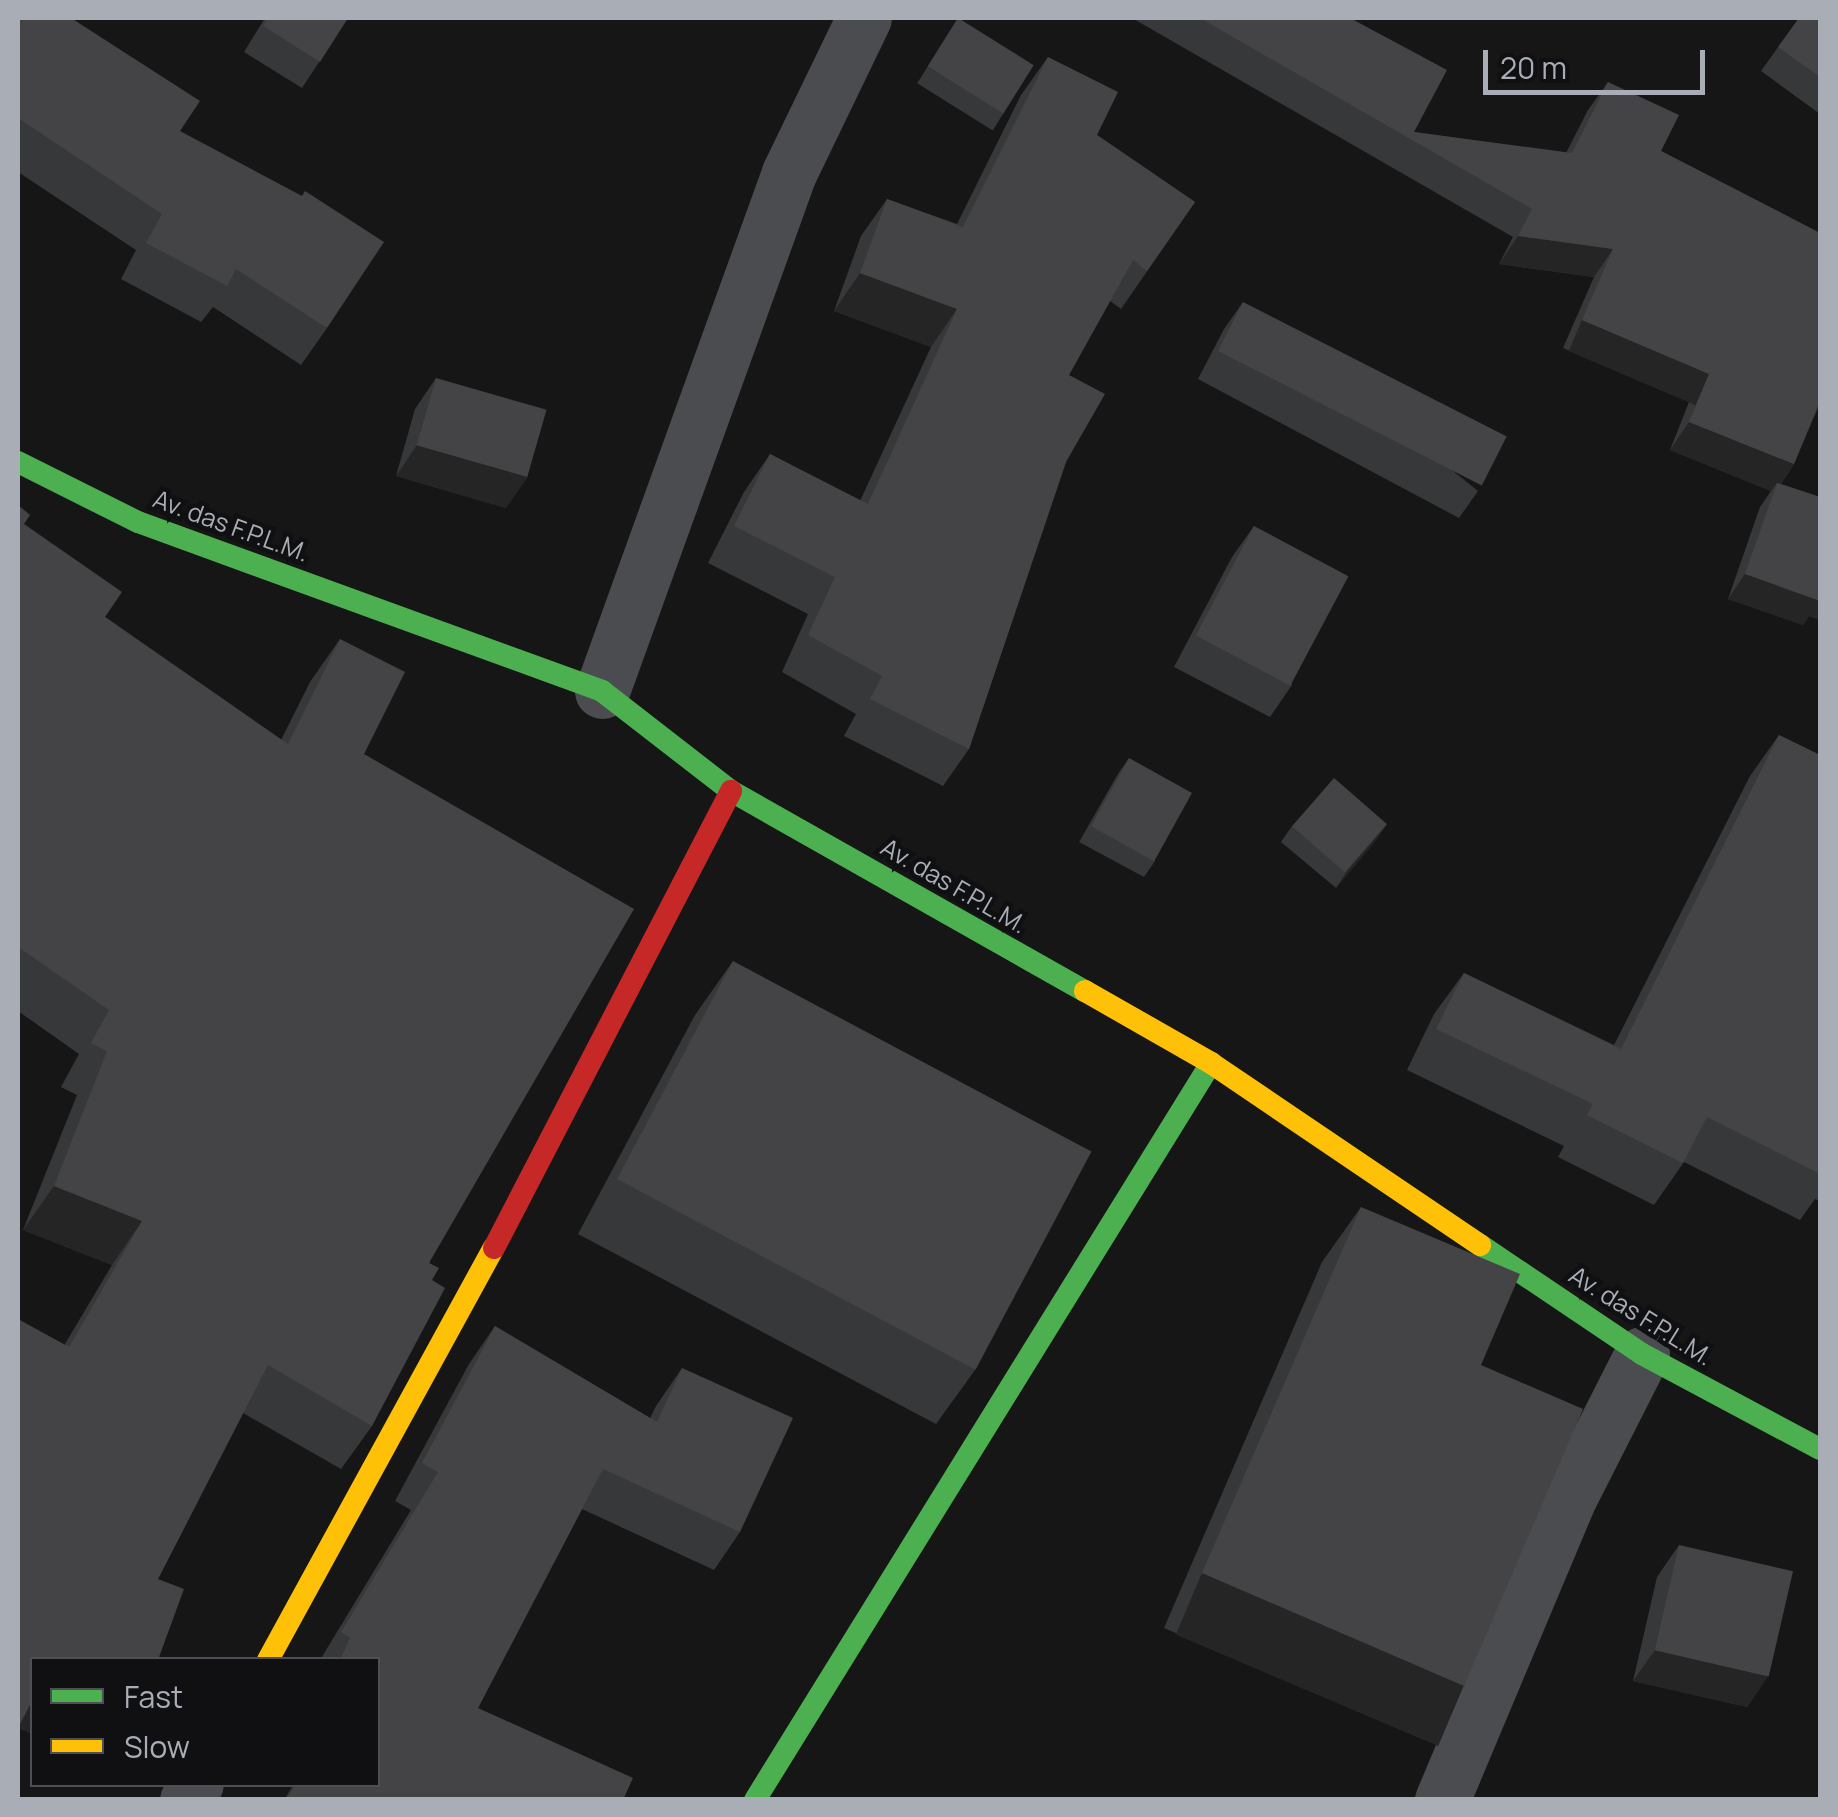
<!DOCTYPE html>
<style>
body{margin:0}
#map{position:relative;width:1838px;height:1817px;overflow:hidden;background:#161616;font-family:Manrope,sans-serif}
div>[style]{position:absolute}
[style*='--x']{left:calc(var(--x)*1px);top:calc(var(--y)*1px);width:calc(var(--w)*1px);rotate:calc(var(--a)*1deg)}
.street>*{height:55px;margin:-27.5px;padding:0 27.5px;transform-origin:27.5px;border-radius:27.5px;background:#4b4c4f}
.fast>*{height:22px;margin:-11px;padding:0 11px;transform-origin:11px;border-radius:11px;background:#4caf50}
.slow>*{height:22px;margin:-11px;padding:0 11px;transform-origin:11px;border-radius:11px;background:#ffc107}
.jam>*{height:22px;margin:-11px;padding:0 11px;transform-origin:11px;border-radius:11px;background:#c62828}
.wall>*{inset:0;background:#373839;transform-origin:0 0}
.shaded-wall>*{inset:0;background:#252526;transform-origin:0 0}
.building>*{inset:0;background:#444447;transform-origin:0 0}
span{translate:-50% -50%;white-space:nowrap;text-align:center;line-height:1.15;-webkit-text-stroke:9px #101012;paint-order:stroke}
.street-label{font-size:25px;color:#a8adb6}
.frame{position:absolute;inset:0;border:20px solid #a8adb6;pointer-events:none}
.legend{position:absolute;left:30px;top:1657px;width:350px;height:130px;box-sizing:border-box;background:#101012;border:2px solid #4d4f54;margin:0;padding:12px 18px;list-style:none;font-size:30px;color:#a8adb6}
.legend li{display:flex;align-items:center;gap:20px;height:50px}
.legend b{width:50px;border:2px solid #4d4f54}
.scale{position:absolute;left:1483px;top:50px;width:222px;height:45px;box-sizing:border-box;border:5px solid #a8adb6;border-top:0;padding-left:12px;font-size:30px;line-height:35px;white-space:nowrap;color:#a8adb6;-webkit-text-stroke:8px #101012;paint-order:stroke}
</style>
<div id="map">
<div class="street">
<div style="--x:602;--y:691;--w:551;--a:-70.15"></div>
<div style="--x:789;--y:173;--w:172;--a:-64.2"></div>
<div style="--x:187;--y:1800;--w:18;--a:-61"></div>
<div style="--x:1442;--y:1800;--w:323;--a:-67.2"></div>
<div style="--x:1567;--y:1502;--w:166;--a:-63.1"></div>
</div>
<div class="fast">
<div style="--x:18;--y:462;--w:134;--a:26.6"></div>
<div style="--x:138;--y:522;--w:494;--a:20"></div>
<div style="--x:602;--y:691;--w:163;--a:37.8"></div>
<div style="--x:731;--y:791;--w:407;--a:29.5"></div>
<div style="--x:1480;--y:1245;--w:195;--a:33.9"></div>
<div style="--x:1642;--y:1354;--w:202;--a:28.1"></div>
<div style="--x:755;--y:1800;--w:867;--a:-58.25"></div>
</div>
<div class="slow">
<div style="--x:1085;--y:991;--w:145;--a:29.7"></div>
<div style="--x:1211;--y:1063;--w:325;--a:34.1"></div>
<div style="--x:268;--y:1660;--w:470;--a:-61.3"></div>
</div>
<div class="jam">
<div style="--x:494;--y:1248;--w:515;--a:-62.59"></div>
</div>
<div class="wall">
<div style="clip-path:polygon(18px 18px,180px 131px,327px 328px,301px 365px,213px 307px,201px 322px,121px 279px,136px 250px,18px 172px)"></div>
<div style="clip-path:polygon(265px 18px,348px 18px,302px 88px,244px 52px)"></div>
<div style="left:958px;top:18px;width:89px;height:77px;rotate:32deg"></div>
<div style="clip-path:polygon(1132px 18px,1350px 18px,1414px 132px,1566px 153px,1588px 110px,1608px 82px,1661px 151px,1820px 233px,1820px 403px,1794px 464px,1781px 484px,1820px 497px,1820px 620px,1809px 616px,1803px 625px,1728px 599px,1760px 507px,1771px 491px,1670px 450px,1689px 402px,1563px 348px,1594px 277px,1499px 264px,1513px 237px)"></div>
<div style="clip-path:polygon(1799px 18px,1820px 18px,1820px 114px,1761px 71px)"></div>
<div style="clip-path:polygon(1048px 57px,1097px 135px,1195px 202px,1121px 309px,1110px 301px,1069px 375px,1066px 462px,969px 749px,943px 786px,844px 736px,856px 714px,782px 672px,808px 614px,708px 563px,744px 492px,770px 454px,860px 501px,931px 347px,834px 311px,861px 236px,887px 199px,957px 224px,1021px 95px)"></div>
<div style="clip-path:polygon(1243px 302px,1478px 491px,1459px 518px,1198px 379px,1224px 329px)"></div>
<div style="clip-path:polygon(436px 378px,506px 508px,396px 476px,415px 409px)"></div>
<div style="clip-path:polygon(18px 505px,24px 524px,105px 617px,281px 740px,310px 682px,340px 639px,364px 754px,432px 1280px,372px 1426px,341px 1469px,243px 1413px,158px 1579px,158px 1660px,65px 1344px,112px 1265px,23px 1230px,77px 1095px,61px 1087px,79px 1054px,18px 1011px)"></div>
<div style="clip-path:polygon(1254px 526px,1292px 685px,1270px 717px,1174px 667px,1232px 557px)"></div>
<div style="clip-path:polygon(1779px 735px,1820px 755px,1820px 1201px,1815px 1199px,1800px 1220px,1684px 1162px,1654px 1205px,1558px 1157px,1564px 1146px,1407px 1070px,1434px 1014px,1464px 973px,1614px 1045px,1750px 776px)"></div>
<div style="clip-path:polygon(1129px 758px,1155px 861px,1144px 877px,1079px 842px,1118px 774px)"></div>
<div style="clip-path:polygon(1387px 824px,1376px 840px,1336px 888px,1281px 842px,1292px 826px)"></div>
<div style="clip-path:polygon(733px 961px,975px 1370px,936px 1424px,578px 1234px,695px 1015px)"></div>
<div style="clip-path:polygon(1361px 1207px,1481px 1365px,1425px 1740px,1164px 1628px,1322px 1262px)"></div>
<div style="clip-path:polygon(495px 1326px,650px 1418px,656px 1406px,682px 1368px,740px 1532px,714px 1570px,582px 1509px,478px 1708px,623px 1800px,284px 1800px,294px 1784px,378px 1784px,378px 1660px,320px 1660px,411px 1510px,395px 1501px,469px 1364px)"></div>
<div style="clip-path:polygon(1679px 1545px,1768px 1676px,1747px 1707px,1633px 1681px,1657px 1577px)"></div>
</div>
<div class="shaded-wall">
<div style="clip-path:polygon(1518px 236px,1613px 249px,1594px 277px,1499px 264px)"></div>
<div style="clip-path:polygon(860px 273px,957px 309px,931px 347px,834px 311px)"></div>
<div style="left:1582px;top:320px;width:138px;height:34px;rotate:23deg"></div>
<div style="clip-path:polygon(1689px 422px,1794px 464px,1775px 492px,1777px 483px,1771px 491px,1670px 450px)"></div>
<div style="clip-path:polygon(417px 445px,528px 477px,506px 508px,396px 476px)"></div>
<div style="clip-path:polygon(1745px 574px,1820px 595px,1820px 620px,1809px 616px,1803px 625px,1728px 599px)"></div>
<div style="clip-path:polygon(1387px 824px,1376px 840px,1336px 888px,1347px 871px)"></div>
<div style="clip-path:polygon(54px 1186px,142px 1221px,112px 1265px,23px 1230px)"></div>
<div style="left:1202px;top:1573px;width:285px;height:67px;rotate:23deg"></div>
<div style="clip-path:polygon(1655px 1650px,1768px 1676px,1747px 1707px,1633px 1681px)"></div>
<div style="clip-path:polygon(32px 1697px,32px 1734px,18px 1728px)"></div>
</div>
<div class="building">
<div style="clip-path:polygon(18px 18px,71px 18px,200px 101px,180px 131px,302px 196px,305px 191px,384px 242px,327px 328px,236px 269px,227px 286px,146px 243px,162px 214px,18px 118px)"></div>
<div style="clip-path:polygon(268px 18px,348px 18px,320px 62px,263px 26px)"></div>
<div style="left:958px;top:18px;width:89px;height:57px;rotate:32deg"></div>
<div style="clip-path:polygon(1200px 18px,1350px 18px,1447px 70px,1414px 132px,1572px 153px,1608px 82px,1679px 115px,1661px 151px,1820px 233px,1820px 400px,1794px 464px,1689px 422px,1709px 374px,1582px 320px,1613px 249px,1518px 236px,1532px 209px)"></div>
<div style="clip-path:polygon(1799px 18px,1820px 18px,1820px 77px,1778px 47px)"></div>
<div style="clip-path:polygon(1048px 57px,1118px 92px,1097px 135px,1195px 202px,1147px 271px,1133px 260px,1069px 375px,1105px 394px,1066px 462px,969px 749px,870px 699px,882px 676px,808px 635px,835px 577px,734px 526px,770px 454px,868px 504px,957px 309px,860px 273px,887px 199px,963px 227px)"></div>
<div style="left:1243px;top:302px;width:296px;height:55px;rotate:27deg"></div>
<div style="left:436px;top:378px;width:115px;height:70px;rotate:16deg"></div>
<div style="clip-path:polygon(1777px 483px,1820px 497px,1820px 601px,1745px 574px)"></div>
<div style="clip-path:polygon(18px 505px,30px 515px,24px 524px,122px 592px,105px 617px,288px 744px,340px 639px,405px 672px,364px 754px,634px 909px,429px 1263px,439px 1268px,432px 1280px,445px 1288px,372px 1426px,268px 1365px,158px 1579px,184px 1589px,158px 1660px,32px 1660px,32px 1701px,18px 1728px,18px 1319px,69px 1347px,142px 1221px,54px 1186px,107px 1051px,91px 1043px,109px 1010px,18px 947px)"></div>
<div style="left:1254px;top:526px;width:107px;height:124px;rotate:28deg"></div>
<div style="clip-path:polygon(1779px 735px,1820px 755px,1820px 1174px,1707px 1117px,1683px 1163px,1587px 1115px,1593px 1104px,1436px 1029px,1464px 973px,1621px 1049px)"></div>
<div style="left:1129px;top:758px;width:72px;height:78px;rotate:29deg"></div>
<div style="left:1334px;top:778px;width:70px;height:64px;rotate:41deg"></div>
<div style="left:733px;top:961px;width:406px;height:247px;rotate:28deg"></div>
<div style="clip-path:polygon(1361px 1207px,1520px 1274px,1481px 1365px,1583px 1409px,1464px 1686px,1202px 1573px)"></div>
<div style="clip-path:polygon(495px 1326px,657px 1422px,682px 1368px,793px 1418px,740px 1532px,603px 1469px,478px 1708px,633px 1778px,623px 1800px,286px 1800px,296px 1784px,378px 1784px,378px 1660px,340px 1660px,350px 1638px,341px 1632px,438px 1472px,422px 1463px)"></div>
<div style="left:1679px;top:1545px;width:117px;height:108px;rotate:13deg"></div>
</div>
<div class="street-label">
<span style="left:231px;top:526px;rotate:20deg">Av. das F.P.L.M.</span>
<span style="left:954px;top:886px;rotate:30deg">Av. das F.P.L.M.</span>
<span style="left:1641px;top:1316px;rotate:32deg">Av. das F.P.L.M.</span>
</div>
<div class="frame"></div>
<ul class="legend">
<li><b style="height:12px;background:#4caf50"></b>Fast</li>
<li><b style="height:12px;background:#ffc107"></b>Slow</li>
</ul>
<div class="scale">20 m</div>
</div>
